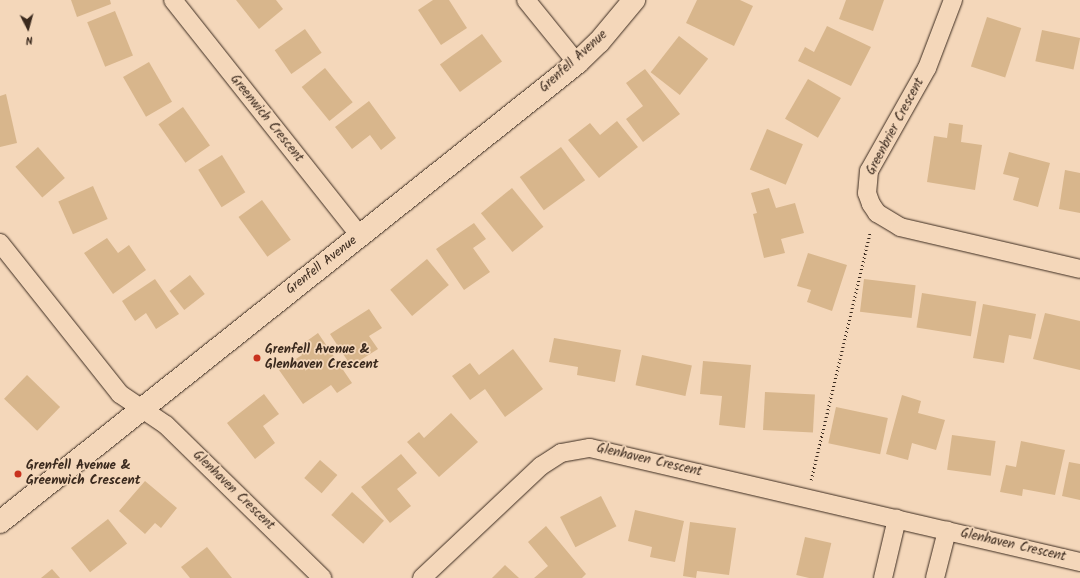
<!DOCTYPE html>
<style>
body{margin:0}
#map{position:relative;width:1080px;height:578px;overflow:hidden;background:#f4d7ba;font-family:Kalam,sans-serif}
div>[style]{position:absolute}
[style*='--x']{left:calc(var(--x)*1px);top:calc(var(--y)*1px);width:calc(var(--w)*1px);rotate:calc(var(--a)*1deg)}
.building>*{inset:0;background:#d8b68c;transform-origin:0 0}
.path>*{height:2.5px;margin-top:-1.25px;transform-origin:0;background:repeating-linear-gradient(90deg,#3b2a1e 0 1px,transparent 0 4px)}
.roads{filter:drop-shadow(0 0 1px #3b2a1e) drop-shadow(0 0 1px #3b2a1e)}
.street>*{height:18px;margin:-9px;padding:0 9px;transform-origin:9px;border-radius:9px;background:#f4d7ba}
.secondary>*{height:22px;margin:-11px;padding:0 11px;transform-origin:11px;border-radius:11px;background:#f4d7ba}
.dots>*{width:11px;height:11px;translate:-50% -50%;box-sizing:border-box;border:2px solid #f4d7ba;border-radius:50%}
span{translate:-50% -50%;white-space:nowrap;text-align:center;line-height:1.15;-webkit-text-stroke:3.5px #f4d7ba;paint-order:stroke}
.street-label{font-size:13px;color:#3b2a1e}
.poi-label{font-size:13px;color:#3b2a1e;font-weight:700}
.left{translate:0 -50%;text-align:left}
.north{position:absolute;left:8px;top:8px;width:40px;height:40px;-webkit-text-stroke:3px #f4d7ba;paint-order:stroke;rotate:174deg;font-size:11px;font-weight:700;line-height:16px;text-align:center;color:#3b2a1e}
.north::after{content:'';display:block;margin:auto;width:14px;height:18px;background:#3b2a1e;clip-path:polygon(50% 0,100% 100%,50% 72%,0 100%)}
</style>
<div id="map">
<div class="building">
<div style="clip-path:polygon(71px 0,110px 0,111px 4px,77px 17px)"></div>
<div style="clip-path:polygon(236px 0,276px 0,283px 9px,259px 29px)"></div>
<div style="clip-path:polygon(433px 0,449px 0,467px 28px,441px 45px,418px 10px)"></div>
<div style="clip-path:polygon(697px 0,740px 0,753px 6px,734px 46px,686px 23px)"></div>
<div style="clip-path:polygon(846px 0,884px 0,873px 31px,839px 19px)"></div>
<div style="left:115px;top:11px;width:48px;height:30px;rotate:68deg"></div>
<div style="left:987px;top:17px;width:36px;height:52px;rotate:18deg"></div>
<div style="clip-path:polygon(827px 26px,871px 47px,851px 86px,798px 61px,805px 47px,814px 52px)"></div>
<div style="left:305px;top:29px;width:29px;height:37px;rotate:55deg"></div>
<div style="left:1042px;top:30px;width:39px;height:32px;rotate:12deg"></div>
<div style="left:482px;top:34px;width:34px;height:52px;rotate:54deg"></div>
<div style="left:679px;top:36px;width:37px;height:46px;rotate:38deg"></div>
<div style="left:149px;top:62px;width:46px;height:30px;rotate:60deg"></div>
<div style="left:325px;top:68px;width:44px;height:30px;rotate:51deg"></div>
<div style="clip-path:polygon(645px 69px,680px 114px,643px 142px,626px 119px,643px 106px,626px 83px)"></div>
<div style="left:808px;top:79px;width:38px;height:46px;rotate:30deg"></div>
<div style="clip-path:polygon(6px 94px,17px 143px,0 147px,0 96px)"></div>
<div style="clip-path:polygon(369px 101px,396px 138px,381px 150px,370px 135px,352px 149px,335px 127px)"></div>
<div style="left:183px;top:107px;width:47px;height:30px;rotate:55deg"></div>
<div style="clip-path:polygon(617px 121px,638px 147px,599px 178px,568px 140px,590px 123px,600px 135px)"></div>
<div style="clip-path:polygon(949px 123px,963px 125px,961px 142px,982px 145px,975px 190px,927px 182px,934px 136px,947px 138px)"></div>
<div style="left:767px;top:129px;width:39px;height:44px;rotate:23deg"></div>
<div style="left:38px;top:147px;width:41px;height:30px;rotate:49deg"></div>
<div style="left:561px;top:147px;width:41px;height:51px;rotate:54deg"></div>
<div style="clip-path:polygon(1009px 152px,1050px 163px,1038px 207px,1013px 200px,1019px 178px,1003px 174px)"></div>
<div style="left:222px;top:155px;width:44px;height:28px;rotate:58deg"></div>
<div style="clip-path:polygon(1065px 170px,1080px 173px,1080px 213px,1059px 209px)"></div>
<div style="left:93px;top:186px;width:36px;height:38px;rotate:66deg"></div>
<div style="left:512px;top:188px;width:50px;height:40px;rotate:51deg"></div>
<div style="clip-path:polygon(769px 188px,776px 208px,795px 203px,804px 233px,781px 239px,785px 253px,764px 258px,753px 214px,757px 213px,751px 193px)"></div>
<div style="left:262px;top:200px;width:49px;height:29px;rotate:54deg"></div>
<div style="clip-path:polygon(474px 223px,486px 239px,473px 248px,490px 272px,464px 290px,436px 249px)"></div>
<div style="clip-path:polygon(107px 238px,118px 253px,129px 245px,146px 270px,113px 294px,84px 253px)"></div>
<div style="clip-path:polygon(808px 253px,847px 265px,832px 311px,807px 302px,811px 290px,797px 286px)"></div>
<div style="left:427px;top:259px;width:34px;height:48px;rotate:50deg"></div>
<div style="left:190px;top:275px;width:24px;height:26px;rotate:52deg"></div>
<div style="clip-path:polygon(155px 279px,179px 314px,156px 329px,146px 313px,135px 321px,122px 301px)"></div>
<div style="left:864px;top:279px;width:52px;height:33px;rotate:7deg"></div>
<div style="left:922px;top:293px;width:55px;height:35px;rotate:9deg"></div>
<div style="clip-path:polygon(983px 304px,1036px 314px,1031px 339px,1009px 335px,1004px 363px,973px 358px)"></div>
<div style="clip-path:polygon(369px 309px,382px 328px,369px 336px,378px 349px,351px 366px,330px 334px)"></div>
<div style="clip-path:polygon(1045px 313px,1080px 321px,1080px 370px,1033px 359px)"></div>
<div style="clip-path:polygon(318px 333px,352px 383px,337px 393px,331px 385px,303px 404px,279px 370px,302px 355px,297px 348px)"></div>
<div style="clip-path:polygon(554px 338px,621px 350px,615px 382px,577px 375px,578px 367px,549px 362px)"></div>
<div style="clip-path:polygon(513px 349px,543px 389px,505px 417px,485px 389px,470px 400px,452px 376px,470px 363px,479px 375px)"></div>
<div style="left:642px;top:355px;width:51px;height:31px;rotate:12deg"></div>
<div style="clip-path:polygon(703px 361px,751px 365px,745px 428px,719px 425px,722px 396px,700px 394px)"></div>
<div style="left:27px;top:375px;width:46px;height:33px;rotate:44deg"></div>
<div style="left:765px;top:392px;width:50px;height:38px;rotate:3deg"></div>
<div style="clip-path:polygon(264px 394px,279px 414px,263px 426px,275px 443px,255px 459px,227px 423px)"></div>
<div style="clip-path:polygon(902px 395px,921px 401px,918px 413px,945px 420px,936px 450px,912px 443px,908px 460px,886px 454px)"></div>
<div style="left:836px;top:407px;width:53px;height:37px;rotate:12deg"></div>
<div style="clip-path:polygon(451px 413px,478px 442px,439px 477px,407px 442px,419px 432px,424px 438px)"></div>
<div style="left:952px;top:435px;width:44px;height:35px;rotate:8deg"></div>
<div style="clip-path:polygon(1021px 441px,1065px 450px,1055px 495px,1023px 489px,1022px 496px,1000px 492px,1006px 465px,1016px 467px)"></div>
<div style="clip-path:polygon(401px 454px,417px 473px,397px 489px,411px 506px,390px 523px,361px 487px)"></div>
<div style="left:320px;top:460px;width:23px;height:24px;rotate:41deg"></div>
<div style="clip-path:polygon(1069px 462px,1080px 464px,1080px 500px,1062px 496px)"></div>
<div style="clip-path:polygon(145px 481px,177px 508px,161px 528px,155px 523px,145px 534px,119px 511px)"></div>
<div style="left:352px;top:492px;width:43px;height:31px;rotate:42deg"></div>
<div style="left:601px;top:496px;width:34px;height:46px;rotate:63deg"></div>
<div style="clip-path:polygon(635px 510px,684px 521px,675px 562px,650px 557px,652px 547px,628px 541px)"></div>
<div style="left:108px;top:519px;width:31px;height:47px;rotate:52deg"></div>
<div style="clip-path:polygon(690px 522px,736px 528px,729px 575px,697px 571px,696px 578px,683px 576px)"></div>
<div style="clip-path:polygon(546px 526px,586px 574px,582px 578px,534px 578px,548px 566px,528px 542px)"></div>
<div style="left:805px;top:537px;width:27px;height:39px;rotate:13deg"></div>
<div style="clip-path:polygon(207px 547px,232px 578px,190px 578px,181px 567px)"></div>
<div style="clip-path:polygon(505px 565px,519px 578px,492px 578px)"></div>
<div style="clip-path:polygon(52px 569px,60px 578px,41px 578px)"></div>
</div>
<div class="path">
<div style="--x:811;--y:480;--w:255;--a:-76.6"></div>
</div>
<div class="roads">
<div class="street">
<div style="--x:173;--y:0;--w:301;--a:51.6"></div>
<div style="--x:526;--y:0;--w:81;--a:51"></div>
<div style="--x:953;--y:0;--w:73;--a:110.9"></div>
<div style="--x:927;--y:68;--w:118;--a:119.4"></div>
<div style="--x:869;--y:171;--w:22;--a:95"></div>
<div style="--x:867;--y:193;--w:12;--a:70"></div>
<div style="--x:871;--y:204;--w:11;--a:56"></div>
<div style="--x:877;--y:213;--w:27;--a:31"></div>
<div style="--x:900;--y:227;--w:185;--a:13.1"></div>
<div style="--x:0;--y:243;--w:193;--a:51.5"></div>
<div style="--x:120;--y:394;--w:55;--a:34"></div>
<div style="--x:166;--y:425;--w:219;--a:44.4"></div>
<div style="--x:422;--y:578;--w:163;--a:-43.3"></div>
<div style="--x:541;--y:466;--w:24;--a:-33"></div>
<div style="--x:561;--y:453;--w:29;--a:-10"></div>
<div style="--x:590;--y:448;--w:503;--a:13.1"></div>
<div style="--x:883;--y:578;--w:61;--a:-76.7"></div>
<div style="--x:935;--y:578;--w:49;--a:-75.7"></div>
</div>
<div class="secondary">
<div style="--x:0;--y:522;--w:737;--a:-38.5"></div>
<div style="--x:577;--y:63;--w:30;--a:-44"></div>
<div style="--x:599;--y:42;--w:55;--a:-50.2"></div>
</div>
</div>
<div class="dots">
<div style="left:257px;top:358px;background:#c8321e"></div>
<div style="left:18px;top:474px;background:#c8321e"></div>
</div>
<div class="street-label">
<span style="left:574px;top:62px;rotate:-42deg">Grenfell Avenue</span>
<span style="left:266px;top:119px;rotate:51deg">Greenwich Crescent</span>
<span style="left:896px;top:127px;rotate:-62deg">Greenbrier Crescent</span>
<span style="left:322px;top:266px;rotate:-38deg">Grenfell Avenue</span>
<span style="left:649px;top:461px;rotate:13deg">Glenhaven Crescent</span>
<span style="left:233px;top:491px;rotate:44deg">Glenhaven Crescent</span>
<span style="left:1013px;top:546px;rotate:13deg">Glenhaven Crescent</span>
</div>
<div class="poi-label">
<span class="left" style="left:265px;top:358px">Grenfell Avenue &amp;<br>Glenhaven Crescent</span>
<span class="left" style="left:26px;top:474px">Grenfell Avenue &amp;<br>Greenwich Crescent</span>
</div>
<div class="north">N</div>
</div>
